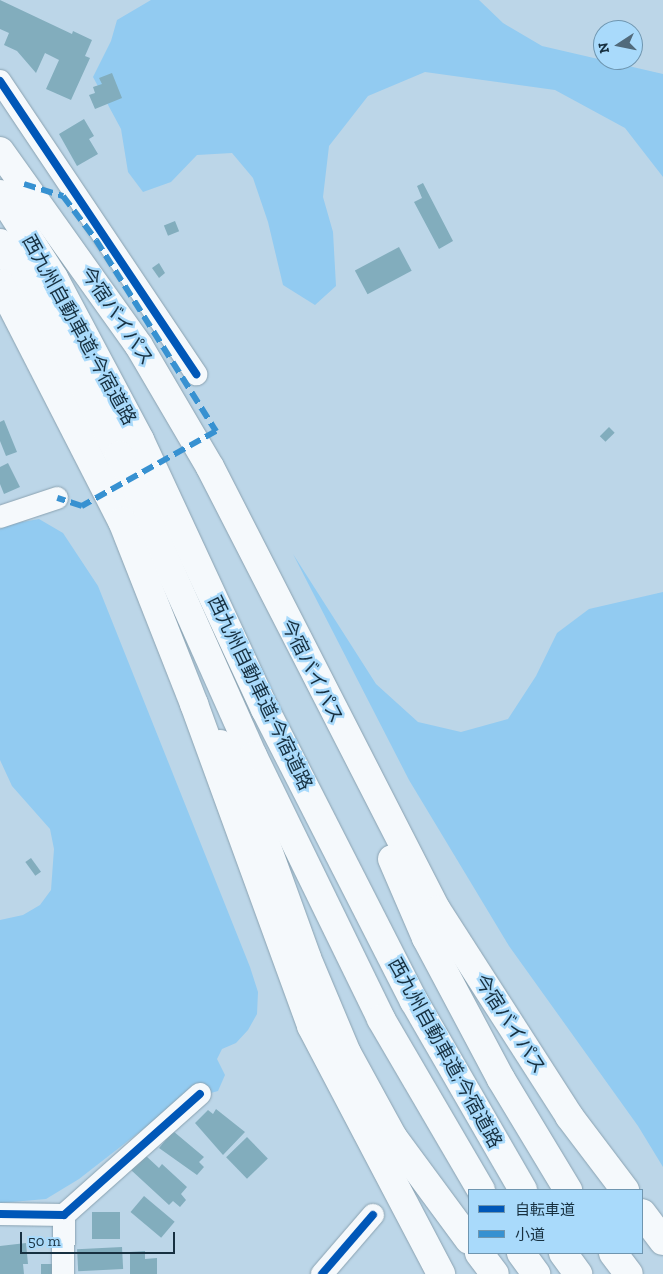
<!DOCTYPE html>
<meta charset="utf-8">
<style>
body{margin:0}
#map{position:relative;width:663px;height:1274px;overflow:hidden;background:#bcd6e8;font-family:"Zilla Slab","Noto Sans JP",serif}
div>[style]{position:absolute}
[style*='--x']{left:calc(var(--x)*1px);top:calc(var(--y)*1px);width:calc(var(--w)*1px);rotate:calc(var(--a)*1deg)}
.green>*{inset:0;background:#92cbf1}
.building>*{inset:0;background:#82adbd;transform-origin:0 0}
.roads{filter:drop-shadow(0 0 1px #8aa2b1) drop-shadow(0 0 1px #8aa2b1)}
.street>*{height:22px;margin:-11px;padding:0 11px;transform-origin:11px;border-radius:11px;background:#f5f9fc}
.highway>*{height:28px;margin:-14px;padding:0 14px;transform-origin:14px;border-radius:14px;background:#f5f9fc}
.quiet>*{height:6px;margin-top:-3px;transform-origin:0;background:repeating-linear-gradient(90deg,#3791d1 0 12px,transparent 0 18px)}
.cycleway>*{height:8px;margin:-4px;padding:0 4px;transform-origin:4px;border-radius:4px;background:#0057b8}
span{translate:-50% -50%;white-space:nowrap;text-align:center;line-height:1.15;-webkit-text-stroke:5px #a9dafb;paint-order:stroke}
.street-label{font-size:19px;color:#173040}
.legend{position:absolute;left:468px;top:1189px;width:175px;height:65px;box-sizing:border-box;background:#a9dafb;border:1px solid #6f96b0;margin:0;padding:6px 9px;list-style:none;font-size:15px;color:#173040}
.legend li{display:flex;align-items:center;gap:10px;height:25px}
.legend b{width:25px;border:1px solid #6f96b0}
.north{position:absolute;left:593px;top:20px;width:50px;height:50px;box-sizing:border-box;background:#a9dafb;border:1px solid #6f96b0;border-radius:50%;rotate:259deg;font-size:14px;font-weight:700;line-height:20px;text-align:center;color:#173040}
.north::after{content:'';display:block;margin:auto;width:18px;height:22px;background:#516a7b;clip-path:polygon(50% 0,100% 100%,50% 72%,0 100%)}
.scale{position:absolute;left:20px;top:1232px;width:155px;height:22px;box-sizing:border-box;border:2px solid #173040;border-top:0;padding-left:6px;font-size:15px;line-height:18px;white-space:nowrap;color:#173040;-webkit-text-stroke:4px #a9dafb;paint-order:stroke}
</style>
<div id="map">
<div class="green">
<div style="clip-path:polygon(151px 0,479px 0,503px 23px,542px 46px,663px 74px,663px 177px,625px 128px,555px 90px,425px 72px,368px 96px,329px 146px,323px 197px,333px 232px,336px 286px,315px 305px,283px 285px,268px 222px,253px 178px,232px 153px,197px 155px,171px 182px,143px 192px,128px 172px,121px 129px,93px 77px,111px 41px,117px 20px)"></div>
<div style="clip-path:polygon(39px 519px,63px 533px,98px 586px,250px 967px,258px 992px,257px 1014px,248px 1030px,236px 1043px,222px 1049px,217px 1059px,225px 1075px,218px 1091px,178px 1102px,79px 1179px,46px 1199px,0 1203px,0 920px,23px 915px,40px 905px,51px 890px,54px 849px,50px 829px,12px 786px,0 760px,0 526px)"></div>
<div style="clip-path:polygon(293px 554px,376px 684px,418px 722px,461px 732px,508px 719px,536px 676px,557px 633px,589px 609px,663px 592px,663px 1167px,638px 1126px,509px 946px,409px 780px)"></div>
</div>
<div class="building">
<div style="clip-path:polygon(0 0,72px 34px,73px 31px,92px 40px,85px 56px,90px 58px,71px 100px,46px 89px,59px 60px,45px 53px,36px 73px,17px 51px,4px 45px,9px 33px,0 29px)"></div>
<div style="clip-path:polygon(112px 73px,122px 98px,95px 109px,89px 95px,95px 93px,93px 87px,102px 84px,99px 78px)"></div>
<div style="clip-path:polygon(84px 119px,94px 136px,89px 139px,98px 154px,77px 166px,59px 134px)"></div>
<div style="clip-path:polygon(423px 183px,453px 241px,439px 249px,414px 202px,422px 198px,417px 186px)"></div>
<div style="left:175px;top:221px;width:11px;height:12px;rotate:68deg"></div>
<div style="left:399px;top:247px;width:27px;height:50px;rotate:62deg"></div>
<div style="clip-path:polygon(159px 263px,165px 273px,159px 278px,152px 268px)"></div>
<div style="clip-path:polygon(4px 420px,17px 452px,6px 456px,0 441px,0 422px)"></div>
<div style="left:609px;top:427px;width:8px;height:13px;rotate:45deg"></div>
<div style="clip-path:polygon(8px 463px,20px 487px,4px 494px,0 484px,0 467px)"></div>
<div style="left:31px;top:858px;width:17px;height:7px;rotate:54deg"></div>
<div style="clip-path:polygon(216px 1109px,245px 1132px,223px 1155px,195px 1123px,208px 1110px,213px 1114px)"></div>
<div style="clip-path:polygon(173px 1131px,204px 1157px,199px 1162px,204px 1167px,197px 1175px,159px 1148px)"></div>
<div style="left:247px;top:1137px;width:30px;height:29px;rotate:46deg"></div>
<div style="clip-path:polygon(145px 1155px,159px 1168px,162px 1164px,187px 1187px,181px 1194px,186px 1200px,180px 1207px,173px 1201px,169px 1205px,131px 1170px)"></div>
<div style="left:144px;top:1196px;width:40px;height:21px;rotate:40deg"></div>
<div style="left:92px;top:1212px;width:28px;height:27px"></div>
<div style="clip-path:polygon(26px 1243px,28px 1264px,23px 1264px,24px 1274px,0 1274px,0 1246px)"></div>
<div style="left:122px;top:1247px;width:22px;height:45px;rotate:87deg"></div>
<div style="clip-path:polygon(145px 1251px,145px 1259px,157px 1258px,157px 1274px,130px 1274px,130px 1252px)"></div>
<div style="left:41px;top:1264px;width:15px;height:10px"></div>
</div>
<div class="roads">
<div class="street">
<div style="--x:0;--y:81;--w:353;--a:56.2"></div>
<div style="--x:0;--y:517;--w:60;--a:-18.4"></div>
<div style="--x:0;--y:1214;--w:64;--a:0.9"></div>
<div style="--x:64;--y:1215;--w:182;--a:-41.7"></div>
<div style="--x:63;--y:1274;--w:59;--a:-89"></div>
<div style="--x:322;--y:1274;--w:78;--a:-49.2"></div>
</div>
<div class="highway">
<div style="--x:0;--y:151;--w:239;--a:54.5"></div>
<div style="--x:139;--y:346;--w:140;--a:59.6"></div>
<div style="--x:210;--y:467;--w:498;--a:62.9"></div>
<div style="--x:437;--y:910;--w:245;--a:57.3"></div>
<div style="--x:569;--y:1116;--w:93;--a:52.9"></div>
<div style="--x:0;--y:194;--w:100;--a:57.3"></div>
<div style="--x:54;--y:278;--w:183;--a:62"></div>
<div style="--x:140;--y:440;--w:297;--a:65.1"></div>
<div style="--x:265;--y:709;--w:328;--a:63"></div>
<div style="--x:414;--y:1001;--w:218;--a:60"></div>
<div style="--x:0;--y:243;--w:65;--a:57.5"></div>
<div style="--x:35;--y:298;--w:178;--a:61.9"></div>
<div style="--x:119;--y:455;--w:329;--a:66"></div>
<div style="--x:253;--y:756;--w:292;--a:64"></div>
<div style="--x:381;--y:1019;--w:198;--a:59.7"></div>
<div style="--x:0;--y:283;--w:267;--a:62.9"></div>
<div style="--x:122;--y:521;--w:197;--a:68.5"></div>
<div style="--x:194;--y:704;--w:343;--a:70"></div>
<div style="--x:311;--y:1026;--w:280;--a:62.3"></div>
<div style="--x:220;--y:744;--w:40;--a:57.1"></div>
<div style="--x:242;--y:778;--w:191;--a:70.1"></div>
<div style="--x:307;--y:958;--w:103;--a:67.2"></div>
<div style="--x:347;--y:1053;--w:96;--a:61.3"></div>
<div style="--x:393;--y:1137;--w:128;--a:53.6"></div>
<div style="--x:392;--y:859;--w:86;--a:66.7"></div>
<div style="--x:426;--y:938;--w:160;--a:62"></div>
<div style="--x:501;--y:1079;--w:130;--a:58.9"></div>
<div style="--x:642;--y:1213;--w:35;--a:53"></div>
<div style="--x:479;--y:1253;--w:26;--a:53"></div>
<div style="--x:521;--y:1253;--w:26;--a:54"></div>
<div style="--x:563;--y:1253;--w:26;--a:54"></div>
<div style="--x:613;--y:1253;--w:26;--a:53"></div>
</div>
</div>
<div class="quiet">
<div style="--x:24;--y:184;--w:41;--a:17.1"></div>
<div style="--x:63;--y:196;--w:55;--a:53.1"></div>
<div style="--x:96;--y:240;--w:226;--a:57.9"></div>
<div style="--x:216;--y:431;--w:154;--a:150.8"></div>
<div style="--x:82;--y:506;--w:26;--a:-162"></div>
</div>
<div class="cycleway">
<div style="--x:0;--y:81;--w:353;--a:56.2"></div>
<div style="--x:0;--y:1214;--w:64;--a:0.9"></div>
<div style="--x:64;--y:1215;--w:182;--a:-41.7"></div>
<div style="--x:322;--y:1274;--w:78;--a:-49.2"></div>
</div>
<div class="street-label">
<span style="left:117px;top:316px;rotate:56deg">今宿バイパス</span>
<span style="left:79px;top:330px;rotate:61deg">西九州自動車道;今宿道路</span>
<span style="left:312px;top:671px;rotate:63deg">今宿バイパス</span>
<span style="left:260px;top:693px;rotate:64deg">西九州自動車道;今宿道路</span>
<span style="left:510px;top:1024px;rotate:57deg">今宿バイパス</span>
<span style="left:445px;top:1053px;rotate:61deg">西九州自動車道;今宿道路</span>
</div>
<ul class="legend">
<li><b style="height:6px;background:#0057b8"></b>自転車道</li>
<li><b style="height:6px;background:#3791d1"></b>小道</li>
</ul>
<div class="north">N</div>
<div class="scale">50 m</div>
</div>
